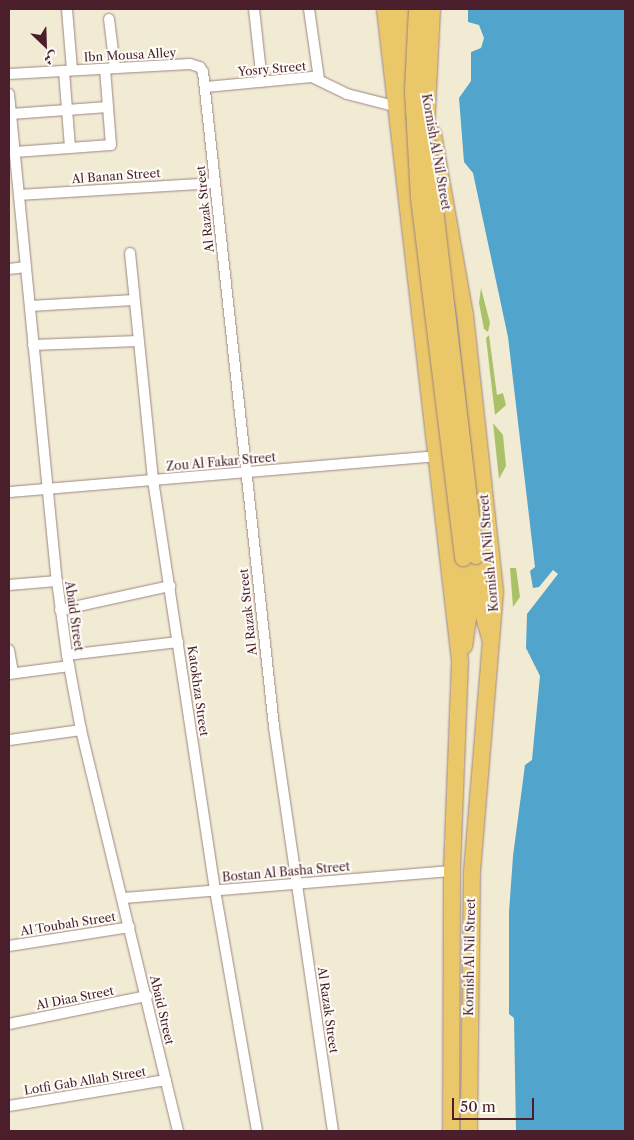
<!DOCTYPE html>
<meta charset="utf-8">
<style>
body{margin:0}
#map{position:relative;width:634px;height:1140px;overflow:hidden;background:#f2ebd4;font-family:"Libre Caslon Text",Amiri,serif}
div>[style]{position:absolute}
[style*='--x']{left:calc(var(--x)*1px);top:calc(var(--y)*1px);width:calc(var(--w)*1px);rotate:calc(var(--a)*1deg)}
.green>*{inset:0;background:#aac267}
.water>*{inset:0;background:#51a4cc}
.roads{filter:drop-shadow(0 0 1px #9e8580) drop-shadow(0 0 1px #9e8580)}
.minor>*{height:10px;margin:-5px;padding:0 5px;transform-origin:5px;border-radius:5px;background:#fff}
.trunk>*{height:16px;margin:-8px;padding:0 8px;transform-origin:8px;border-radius:8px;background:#eac769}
.bridges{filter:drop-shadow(0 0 1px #9e8580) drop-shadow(0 0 1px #9e8580)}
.trunk-bridge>*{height:16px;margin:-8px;padding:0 8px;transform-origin:8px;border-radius:8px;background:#eac769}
span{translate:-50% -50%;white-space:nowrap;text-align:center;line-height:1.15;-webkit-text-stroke:4px #fdfcf7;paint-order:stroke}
.street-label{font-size:12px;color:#4a1f2b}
.frame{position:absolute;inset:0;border:10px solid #4a1f2b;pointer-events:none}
.north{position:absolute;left:20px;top:20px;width:50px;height:50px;-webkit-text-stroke:4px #fdfcf7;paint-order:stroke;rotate:156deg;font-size:14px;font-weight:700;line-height:20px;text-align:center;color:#4a1f2b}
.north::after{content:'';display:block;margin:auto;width:18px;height:22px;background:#4a1f2b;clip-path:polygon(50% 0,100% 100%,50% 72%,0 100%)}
.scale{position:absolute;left:452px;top:1098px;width:82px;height:22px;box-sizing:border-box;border:2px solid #4a1f2b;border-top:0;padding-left:6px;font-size:15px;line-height:18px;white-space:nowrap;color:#4a1f2b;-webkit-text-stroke:4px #fdfcf7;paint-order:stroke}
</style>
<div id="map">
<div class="green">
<div style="clip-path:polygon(481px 288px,490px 323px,488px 332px,484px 329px,479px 303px)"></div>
<div style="clip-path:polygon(489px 335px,497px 395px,503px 393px,506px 405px,495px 415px,486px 338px)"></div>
<div style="clip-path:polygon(493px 423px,503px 435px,506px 466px,499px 479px)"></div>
<div style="clip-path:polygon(510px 568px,516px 568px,520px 597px,513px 607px)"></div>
</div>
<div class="water">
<div style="clip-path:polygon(468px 9px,625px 9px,625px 1131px,516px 1131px,514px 1018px,509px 1014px,509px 912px,513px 856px,525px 765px,532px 760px,540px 676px,526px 648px,527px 614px,558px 574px,553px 570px,539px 587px,533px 588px,530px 571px,535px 567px,508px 337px,473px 173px,464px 162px,459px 98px,471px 81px,471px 52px,481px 48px,484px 38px,479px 25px,468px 22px)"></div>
</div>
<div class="roads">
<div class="minor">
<div style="--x:67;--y:9;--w:61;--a:85.3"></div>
<div style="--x:254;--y:9;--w:73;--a:83.7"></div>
<div style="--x:309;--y:9;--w:71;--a:81.9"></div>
<div style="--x:109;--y:19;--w:49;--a:83"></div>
<div style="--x:64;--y:71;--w:77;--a:85.5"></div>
<div style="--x:9;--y:74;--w:181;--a:-3.2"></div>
<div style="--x:190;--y:64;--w:10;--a:17"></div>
<div style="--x:200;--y:67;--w:6;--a:59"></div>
<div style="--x:203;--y:72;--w:659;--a:83.81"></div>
<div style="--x:274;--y:727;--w:408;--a:81.7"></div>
<div style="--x:206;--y:87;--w:106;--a:-5.4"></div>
<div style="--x:312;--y:77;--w:39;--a:26"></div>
<div style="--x:347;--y:94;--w:49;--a:14.3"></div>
<div style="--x:9;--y:94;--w:489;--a:84.4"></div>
<div style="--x:57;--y:581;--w:75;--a:82.3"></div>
<div style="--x:67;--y:655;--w:76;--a:79.4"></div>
<div style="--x:81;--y:730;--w:413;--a:76.4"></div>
<div style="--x:11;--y:114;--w:97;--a:-4.1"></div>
<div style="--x:15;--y:152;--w:96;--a:-4.2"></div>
<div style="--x:111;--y:145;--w:76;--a:-94.5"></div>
<div style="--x:19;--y:195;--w:196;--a:-3.5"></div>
<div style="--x:130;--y:253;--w:228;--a:84.2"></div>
<div style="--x:153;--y:480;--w:415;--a:81.4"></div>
<div style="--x:215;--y:890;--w:245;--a:80.1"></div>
<div style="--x:9;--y:269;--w:17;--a:-7"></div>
<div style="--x:30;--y:306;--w:104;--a:-3.3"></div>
<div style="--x:33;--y:345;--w:105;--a:-2.2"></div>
<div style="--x:9;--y:492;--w:429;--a:-4.8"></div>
<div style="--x:9;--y:585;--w:48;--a:-4.8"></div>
<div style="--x:60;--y:610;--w:113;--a:-12.3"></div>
<div style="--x:9;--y:650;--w:23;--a:80"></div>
<div style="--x:67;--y:655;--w:112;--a:-6.7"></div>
<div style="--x:9;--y:674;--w:61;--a:-7.6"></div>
<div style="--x:9;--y:740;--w:73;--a:-7.9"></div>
<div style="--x:123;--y:898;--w:330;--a:-4.7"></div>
<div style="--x:9;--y:946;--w:122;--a:-8.9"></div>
<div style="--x:9;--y:1024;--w:141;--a:-11.5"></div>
<div style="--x:9;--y:1106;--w:159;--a:-9.4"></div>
</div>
<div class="trunk">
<div style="--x:385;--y:9;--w:656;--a:83.44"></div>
<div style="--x:460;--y:661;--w:210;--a:92.2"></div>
<div style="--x:452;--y:871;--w:260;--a:90.2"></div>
<div style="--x:400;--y:9;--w:100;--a:85.4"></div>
<div style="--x:433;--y:134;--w:184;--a:80"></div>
<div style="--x:465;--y:315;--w:279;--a:83.8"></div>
<div style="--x:495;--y:592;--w:281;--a:94.7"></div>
<div style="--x:472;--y:872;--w:259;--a:90.7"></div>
<div style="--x:476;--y:556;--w:47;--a:85.1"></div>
<div style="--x:480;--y:603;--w:37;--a:74"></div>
<div style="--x:463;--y:558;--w:61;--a:85.3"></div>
<div style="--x:468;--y:619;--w:27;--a:98"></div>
</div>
</div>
<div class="bridges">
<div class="trunk-bridge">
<div style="--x:417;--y:9;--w:82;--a:92.8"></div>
<div style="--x:413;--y:91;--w:107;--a:86.8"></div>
<div style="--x:419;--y:198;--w:363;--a:83"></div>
<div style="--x:432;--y:9;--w:124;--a:92.8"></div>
<div style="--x:426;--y:133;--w:426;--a:83.3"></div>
</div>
</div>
<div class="street-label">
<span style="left:130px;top:55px;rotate:-3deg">Ibn Mousa Alley</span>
<span style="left:272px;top:69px;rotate:-5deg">Yosry Street</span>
<span style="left:436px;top:152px;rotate:80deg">Kornish Al Nil Street</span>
<span style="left:116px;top:176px;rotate:-4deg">Al Banan Street</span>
<span style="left:205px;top:209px;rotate:-96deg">Al Razak Street</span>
<span style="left:221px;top:462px;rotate:-5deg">Zou Al Fakar Street</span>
<span style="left:489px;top:553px;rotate:-95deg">Kornish Al Nil Street</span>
<span style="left:248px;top:612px;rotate:-96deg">Al Razak Street</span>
<span style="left:74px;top:616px;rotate:82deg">Abaid Street</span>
<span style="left:198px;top:691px;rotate:82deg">Katokhza Street</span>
<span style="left:286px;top:872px;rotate:-5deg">Bostan Al Basha Street</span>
<span style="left:68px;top:924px;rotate:-9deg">Al Toubah Street</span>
<span style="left:470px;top:957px;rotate:-89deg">Kornish Al Nil Street</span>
<span style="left:75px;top:998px;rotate:-11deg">Al Diaa Street</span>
<span style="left:162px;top:1010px;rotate:77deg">Abaid Street</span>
<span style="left:328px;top:1010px;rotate:82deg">Al Razak Street</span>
<span style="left:85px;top:1081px;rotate:-9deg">Lotfi Gab Allah Street</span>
</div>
<div class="frame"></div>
<div class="north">ش</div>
<div class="scale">50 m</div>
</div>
